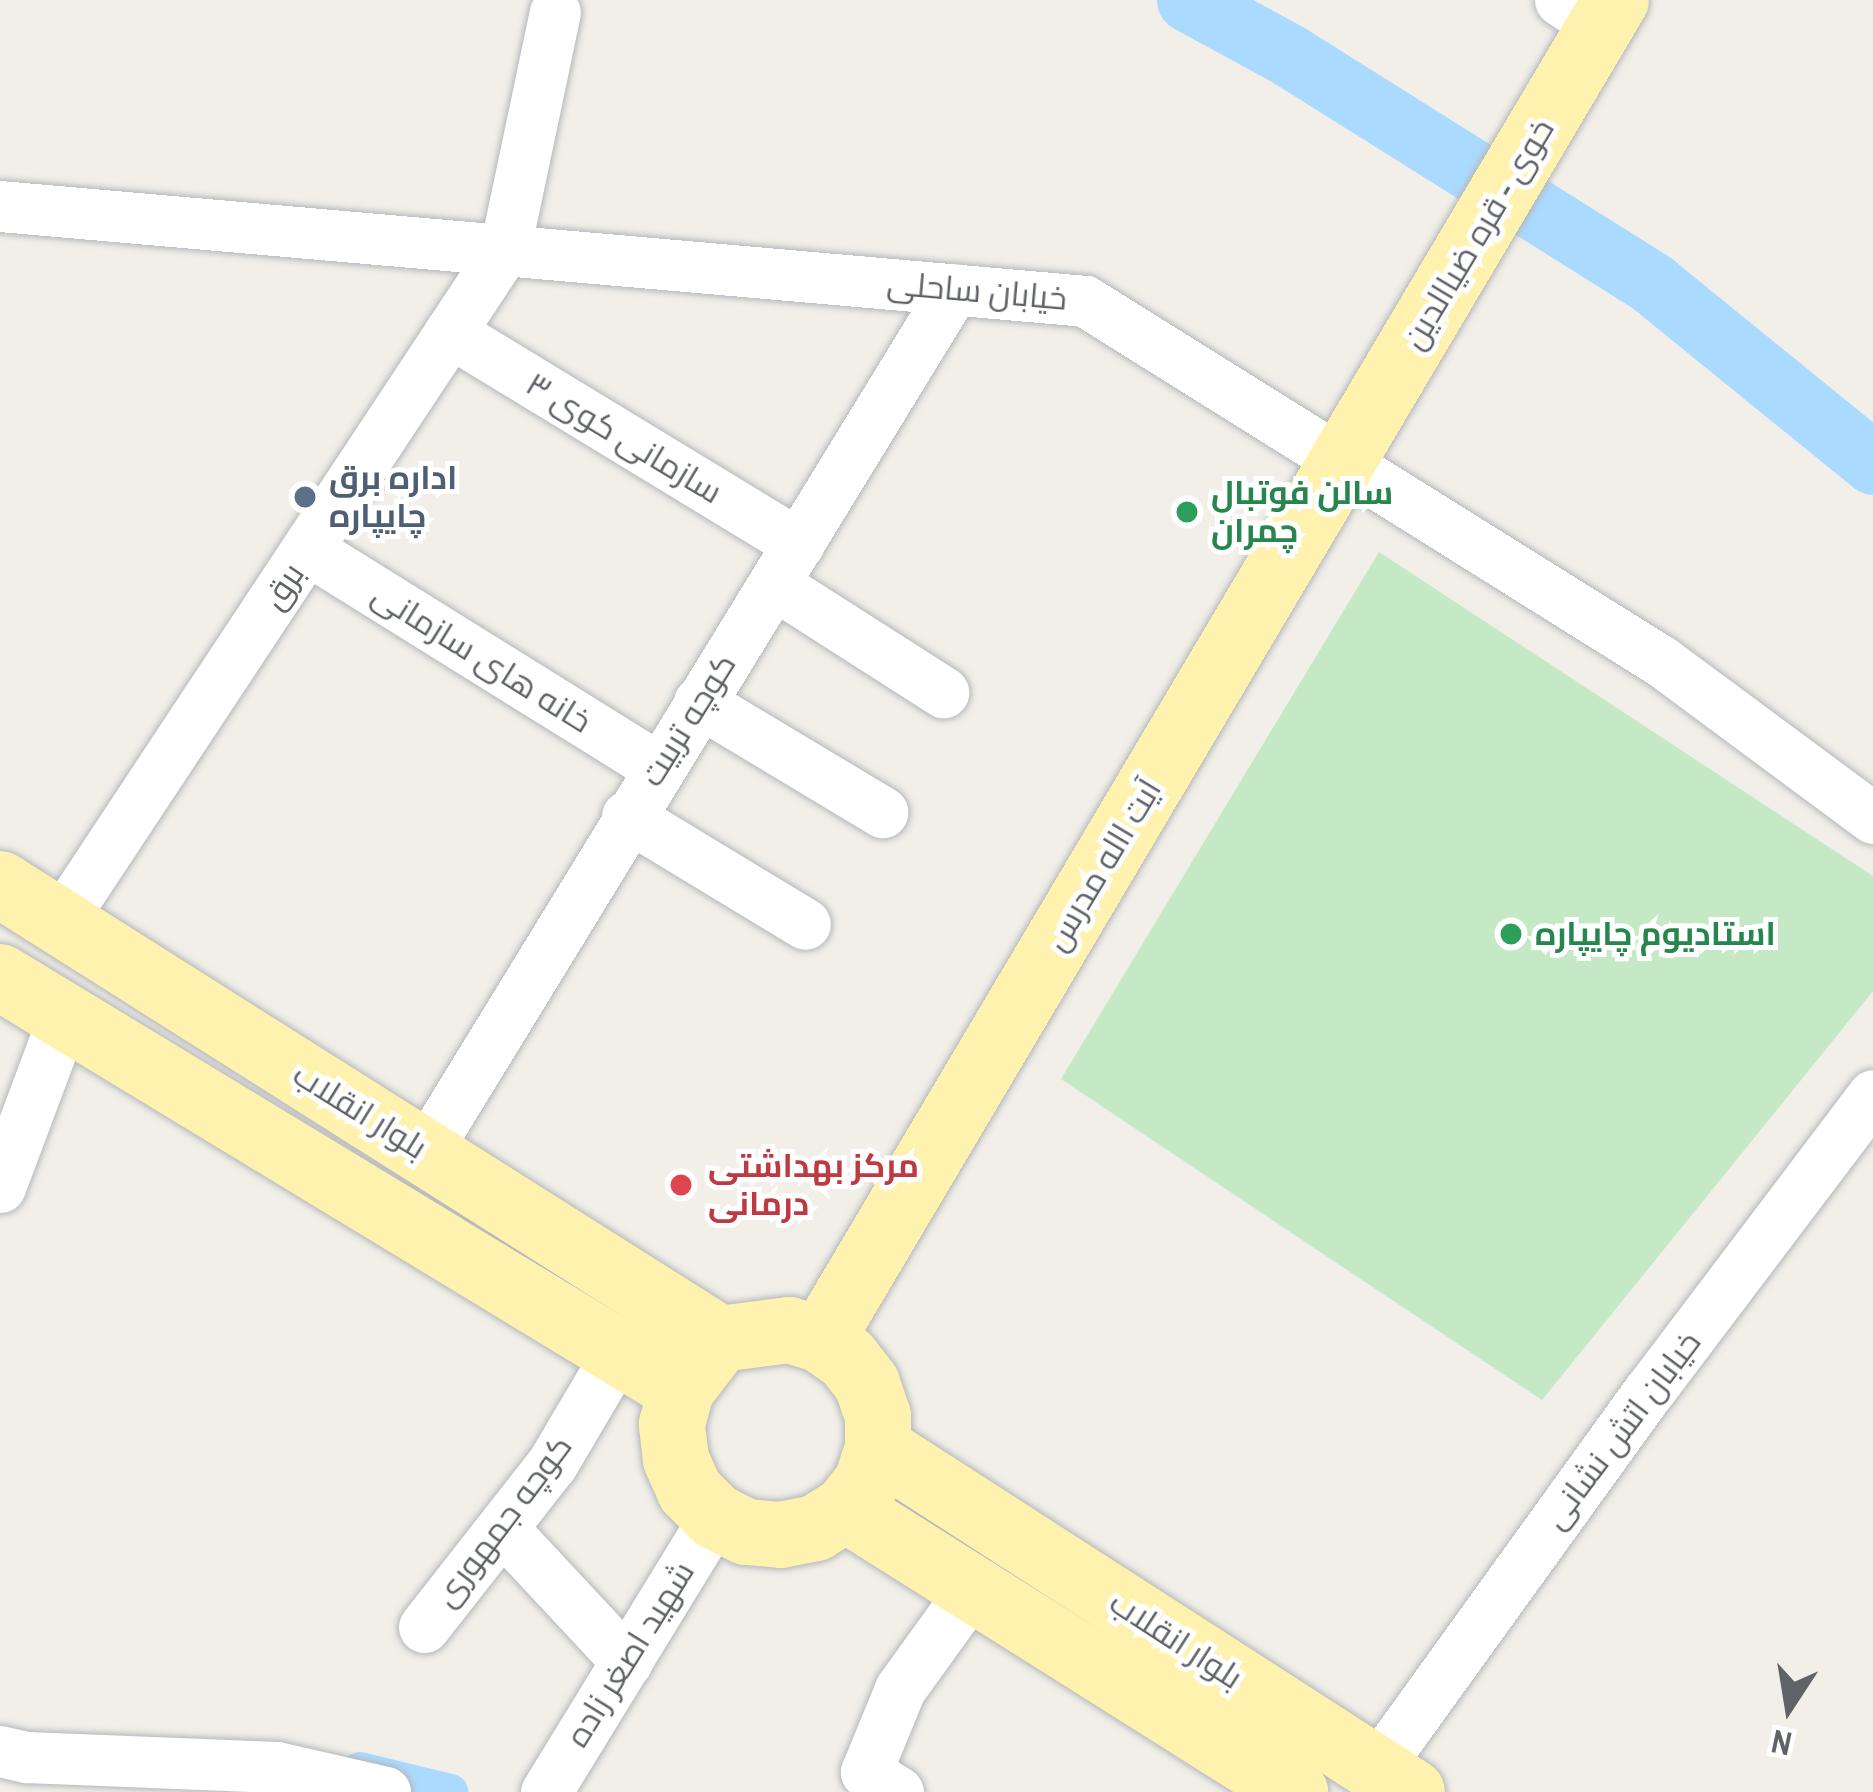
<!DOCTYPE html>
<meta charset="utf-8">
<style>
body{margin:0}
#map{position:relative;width:1873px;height:1792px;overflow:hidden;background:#f1efe8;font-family:"Archivo Narrow",Cairo,sans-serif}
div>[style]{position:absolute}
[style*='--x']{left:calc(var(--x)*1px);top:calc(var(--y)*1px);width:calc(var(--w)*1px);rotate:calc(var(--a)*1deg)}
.green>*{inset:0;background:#c5e8c5}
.canal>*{height:36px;margin:-18px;padding:0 18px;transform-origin:18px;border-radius:18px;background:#aadaff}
.river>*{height:63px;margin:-31.5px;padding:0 31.5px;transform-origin:31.5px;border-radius:31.5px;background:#aadaff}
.roads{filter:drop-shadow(0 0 3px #b5b8bc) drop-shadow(0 0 3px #b5b8bc)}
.minor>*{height:51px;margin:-25.5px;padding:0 25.5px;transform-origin:25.5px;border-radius:25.5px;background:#fff}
.major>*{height:66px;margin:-33px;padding:0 33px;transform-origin:33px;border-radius:33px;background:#fff2af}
.dots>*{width:33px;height:33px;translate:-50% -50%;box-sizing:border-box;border:6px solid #fff;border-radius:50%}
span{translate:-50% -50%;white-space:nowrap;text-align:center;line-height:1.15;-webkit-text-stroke:10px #fff;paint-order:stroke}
.street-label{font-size:33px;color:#5f6368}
.service-label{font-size:33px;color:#4e5e75;font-weight:700}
.left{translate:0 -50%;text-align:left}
.leisure-label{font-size:33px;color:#27864d;font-weight:700}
.health-label{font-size:33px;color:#be3a42;font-weight:700}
.north{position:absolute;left:1729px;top:1648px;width:120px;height:120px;-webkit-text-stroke:9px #fff;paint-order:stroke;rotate:192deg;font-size:33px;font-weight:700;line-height:48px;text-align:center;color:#5f6368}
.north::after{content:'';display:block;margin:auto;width:42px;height:54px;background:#5f6368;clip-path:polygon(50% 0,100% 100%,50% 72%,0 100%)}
</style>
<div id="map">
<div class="green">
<div style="clip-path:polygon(1379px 552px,1873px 876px,1873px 991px,1542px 1400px,1061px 1079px)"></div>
</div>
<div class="canal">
<div style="--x:360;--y:1770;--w:93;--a:13.7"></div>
</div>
<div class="river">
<div style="--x:1188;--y:0;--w:113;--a:28.6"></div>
<div style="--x:1287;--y:54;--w:432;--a:32.1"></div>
<div style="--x:1653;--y:284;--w:284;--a:39.1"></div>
</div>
<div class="roads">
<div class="minor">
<div style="--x:1560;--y:0;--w:48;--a:34"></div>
<div style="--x:0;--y:206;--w:1089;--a:5"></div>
<div style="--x:1085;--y:301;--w:679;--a:32.01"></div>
<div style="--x:1661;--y:661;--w:264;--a:36.5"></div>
<div style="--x:450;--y:332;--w:408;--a:31.3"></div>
<div style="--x:307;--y:549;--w:412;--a:31.9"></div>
<div style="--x:774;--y:584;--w:201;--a:32.6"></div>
<div style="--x:699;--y:702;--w:214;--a:31"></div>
<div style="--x:627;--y:816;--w:208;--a:31.2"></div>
<div style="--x:60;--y:922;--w:807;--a:-56.53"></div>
<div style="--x:505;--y:249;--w:242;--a:-78.1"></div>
<div style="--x:425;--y:1152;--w:1012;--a:-58.49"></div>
<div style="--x:0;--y:1187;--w:183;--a:-69.5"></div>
<div style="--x:502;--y:1528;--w:183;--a:47"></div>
<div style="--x:424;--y:1627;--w:207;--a:-51.9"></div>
<div style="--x:552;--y:1464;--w:130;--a:-59.5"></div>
<div style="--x:0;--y:1751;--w:28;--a:13"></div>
<div style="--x:27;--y:1757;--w:250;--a:2.3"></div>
<div style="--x:277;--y:1767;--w:111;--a:13"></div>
<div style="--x:1376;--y:1769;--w:466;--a:-54.2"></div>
<div style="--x:1649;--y:1391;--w:371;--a:-52.9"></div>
<div style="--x:546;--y:1792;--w:324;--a:-58.5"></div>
<div style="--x:898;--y:1792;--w:38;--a:-148"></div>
<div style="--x:866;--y:1772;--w:90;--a:-67.7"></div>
<div style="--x:900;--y:1689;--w:123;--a:-54.2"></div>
</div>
<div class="major">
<div style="--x:0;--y:884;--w:852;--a:32.29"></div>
<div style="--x:0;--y:977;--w:796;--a:31.24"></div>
<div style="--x:789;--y:1330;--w:34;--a:17"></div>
<div style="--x:821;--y:1340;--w:32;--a:35"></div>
<div style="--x:847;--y:1358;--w:33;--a:52"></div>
<div style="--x:867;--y:1384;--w:34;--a:71"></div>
<div style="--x:878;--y:1416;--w:32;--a:90"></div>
<div style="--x:878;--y:1448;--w:36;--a:108"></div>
<div style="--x:867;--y:1482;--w:34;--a:128"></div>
<div style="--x:846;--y:1509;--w:36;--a:148"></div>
<div style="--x:816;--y:1528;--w:36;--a:169"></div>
<div style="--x:781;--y:1535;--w:35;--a:-175"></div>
<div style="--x:746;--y:1532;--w:35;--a:-153"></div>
<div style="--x:715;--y:1516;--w:35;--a:-135"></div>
<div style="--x:690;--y:1491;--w:35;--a:-114"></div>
<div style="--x:676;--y:1459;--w:35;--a:-97"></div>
<div style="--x:672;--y:1424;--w:35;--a:-75"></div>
<div style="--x:681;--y:1390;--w:64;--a:-52.6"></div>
<div style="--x:720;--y:1339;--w:70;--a:-7.4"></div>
<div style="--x:821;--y:1340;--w:1558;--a:-59.32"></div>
<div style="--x:878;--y:1448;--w:635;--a:32.79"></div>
<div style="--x:846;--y:1509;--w:531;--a:32.22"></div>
</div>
</div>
<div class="dots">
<div style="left:305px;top:497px;background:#5c6f8a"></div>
<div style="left:1187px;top:512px;background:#2e9e5b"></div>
<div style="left:1511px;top:934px;background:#2e9e5b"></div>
<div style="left:681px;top:1185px;background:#e0444e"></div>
</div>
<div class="street-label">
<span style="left:1478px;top:234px;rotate:-59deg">خوی - قره ضیاالدین</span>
<span style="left:977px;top:291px;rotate:5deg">خیابان ساحلی</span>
<span style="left:624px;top:438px;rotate:31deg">سازمانی کوی ۳</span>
<span style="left:283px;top:586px;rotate:-56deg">برق</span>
<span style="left:482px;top:658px;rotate:32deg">خانه های سازمانی</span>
<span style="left:688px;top:720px;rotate:-58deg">کوچه تربیت</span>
<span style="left:1103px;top:865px;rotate:-59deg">آیت االه مدرس</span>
<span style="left:360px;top:1111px;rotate:32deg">بلوار انقلاب</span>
<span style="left:1622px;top:1430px;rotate:-53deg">خیابان اتش نشانی</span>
<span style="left:503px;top:1521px;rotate:-53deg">کوچه جمهوری</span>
<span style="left:1176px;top:1640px;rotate:33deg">بلوار انقلاب</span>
<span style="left:630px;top:1654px;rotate:-58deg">شهید اصغر زاده</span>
</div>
<div class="service-label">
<span class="left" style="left:329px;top:497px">اداره برق<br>چایپاره</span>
</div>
<div class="leisure-label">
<span class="left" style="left:1211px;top:512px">سالن فوتبال<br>چمران</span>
<span class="left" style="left:1535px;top:934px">استادیوم چایپاره</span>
</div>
<div class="health-label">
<span class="left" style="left:708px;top:1185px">مرکز بهداشتی<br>درمانی</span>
</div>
<div class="north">N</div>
</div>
